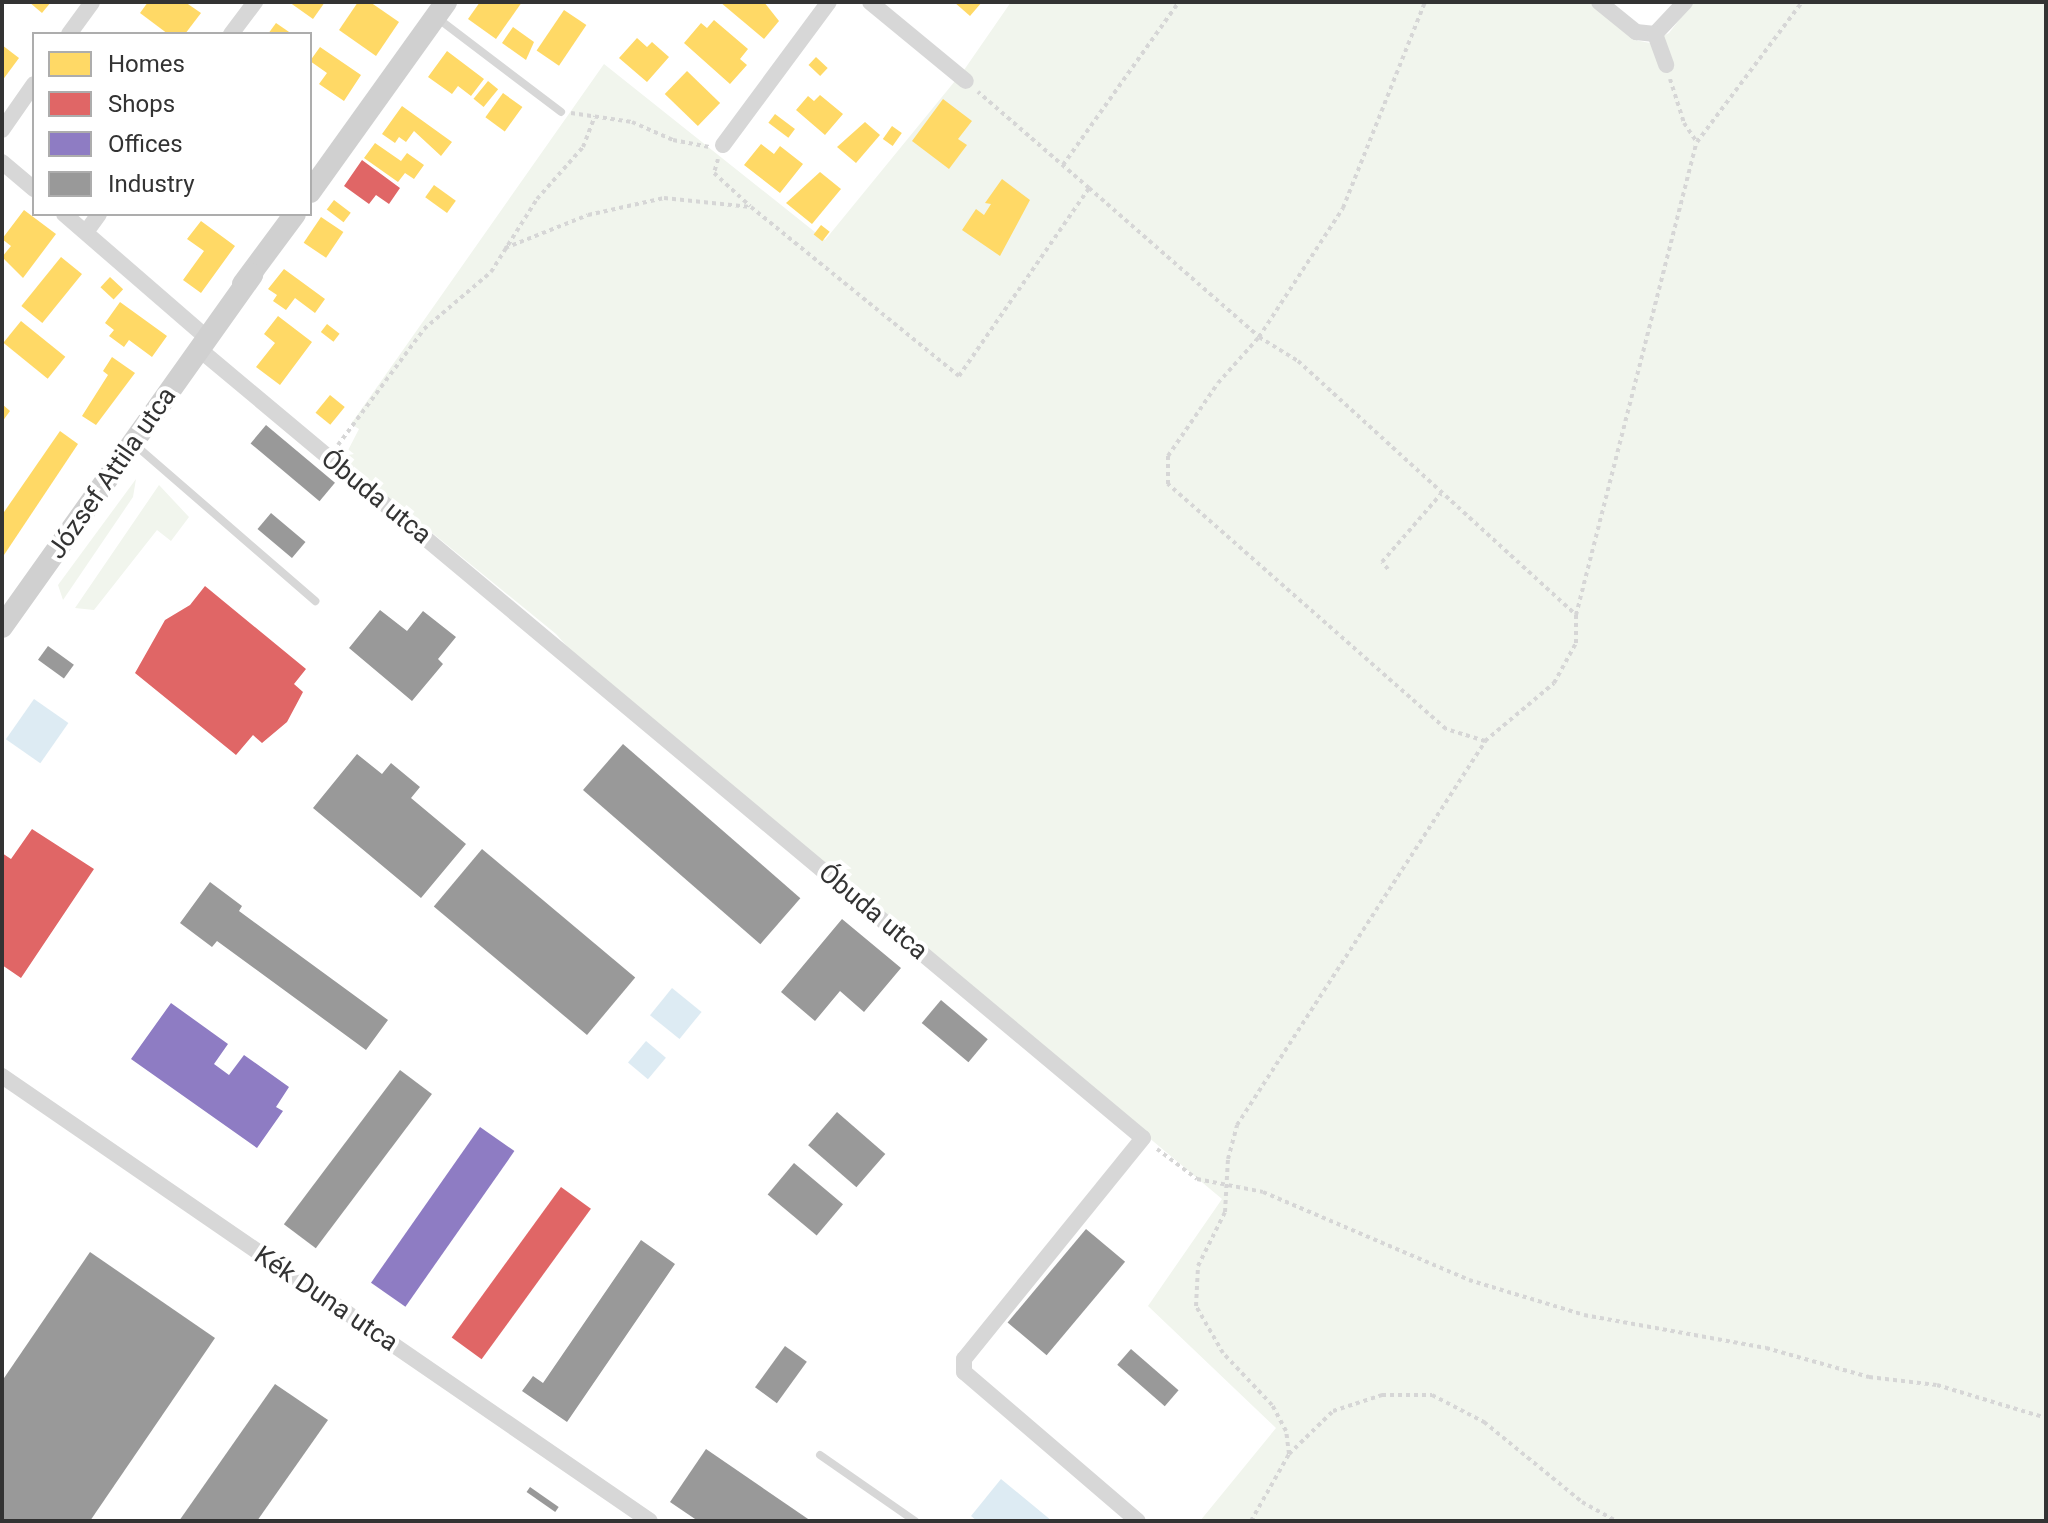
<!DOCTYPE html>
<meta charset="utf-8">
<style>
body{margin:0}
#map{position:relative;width:2048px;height:1523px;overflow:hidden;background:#fff;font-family:Roboto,sans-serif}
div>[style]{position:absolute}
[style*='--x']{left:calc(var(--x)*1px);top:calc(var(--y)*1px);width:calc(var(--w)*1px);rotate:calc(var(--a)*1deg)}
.green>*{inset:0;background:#f1f5ed}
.water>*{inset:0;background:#ddebf3;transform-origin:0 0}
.homes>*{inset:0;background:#ffd966;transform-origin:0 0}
.shops>*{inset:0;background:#e06666;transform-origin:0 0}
.offices>*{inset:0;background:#8e7cc3;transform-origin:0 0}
.industry>*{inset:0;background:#999;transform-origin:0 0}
.path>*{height:4px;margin-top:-2px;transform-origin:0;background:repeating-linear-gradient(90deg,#d6d6d6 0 4px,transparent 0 8px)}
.service>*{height:8px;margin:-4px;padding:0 4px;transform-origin:4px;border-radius:4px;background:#d7d7d7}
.minor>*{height:16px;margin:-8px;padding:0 8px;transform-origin:8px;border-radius:8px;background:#d7d7d7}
.secondary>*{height:22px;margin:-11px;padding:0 11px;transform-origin:11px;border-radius:11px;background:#d0d0d0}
span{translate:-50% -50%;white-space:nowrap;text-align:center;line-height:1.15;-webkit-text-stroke:8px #fff;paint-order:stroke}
.street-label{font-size:26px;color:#333}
.frame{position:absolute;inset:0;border:4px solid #333;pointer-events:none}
.legend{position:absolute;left:32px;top:32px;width:280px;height:184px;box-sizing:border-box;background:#fff;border:2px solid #adadad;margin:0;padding:10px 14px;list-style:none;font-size:24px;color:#333}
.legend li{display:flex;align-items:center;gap:16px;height:40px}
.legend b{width:40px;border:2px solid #adadad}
</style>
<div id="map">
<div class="green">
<div style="clip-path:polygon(1011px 2px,1589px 2px,1635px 40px,1650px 43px,1669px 33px,1693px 2px,2046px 2px,2046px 1521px,1200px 1521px,1276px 1428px,1148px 1306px,1222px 1199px,579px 660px,556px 634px,343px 460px,359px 429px,351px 424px,604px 64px,825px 240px,964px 70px)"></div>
<div style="clip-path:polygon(136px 479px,133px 497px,63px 600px,58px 585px)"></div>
<div style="clip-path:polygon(159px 485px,189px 517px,171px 541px,157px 530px,94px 610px,75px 608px)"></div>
</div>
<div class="water">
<div style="left:34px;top:699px;width:42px;height:49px;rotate:35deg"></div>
<div style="left:672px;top:988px;width:38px;height:35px;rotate:39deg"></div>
<div style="left:646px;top:1041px;width:26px;height:28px;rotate:40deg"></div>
<div style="clip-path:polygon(1001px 1479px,1052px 1521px,977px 1521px,971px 1516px)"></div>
</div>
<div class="homes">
<div style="clip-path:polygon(29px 2px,51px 2px,42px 13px)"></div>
<div style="clip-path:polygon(148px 2px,185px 2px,201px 13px,185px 34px,168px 34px,140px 13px)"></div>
<div style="clip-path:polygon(289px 2px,325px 2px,313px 19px)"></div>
<div style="clip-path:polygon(358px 2px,370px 2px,399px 22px,376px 56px,339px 30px)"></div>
<div style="clip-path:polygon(480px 2px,522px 2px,496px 39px,468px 19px)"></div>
<div style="clip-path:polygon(720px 2px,764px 2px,779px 21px,764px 39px)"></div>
<div style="clip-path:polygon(954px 2px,982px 2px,970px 16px)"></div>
<div style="left:564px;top:10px;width:27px;height:49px;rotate:34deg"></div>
<div style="clip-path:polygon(714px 20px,748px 49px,740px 59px,747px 65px,730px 84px,684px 43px,701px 23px,707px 28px)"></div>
<div style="clip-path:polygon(276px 23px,292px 34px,268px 34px)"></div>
<div style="clip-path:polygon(513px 27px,534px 42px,526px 60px,502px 43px)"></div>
<div style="clip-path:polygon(637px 38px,647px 47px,652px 42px,669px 57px,647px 82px,619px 58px)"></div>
<div style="clip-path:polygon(2px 45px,19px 58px,2px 81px)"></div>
<div style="clip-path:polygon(320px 47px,361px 75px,344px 101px,319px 84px,327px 73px,310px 61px)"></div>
<div style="clip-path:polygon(447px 51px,484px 79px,471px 96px,458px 86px,452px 94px,428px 77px)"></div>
<div style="left:816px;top:57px;width:16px;height:11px;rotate:43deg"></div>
<div style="left:687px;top:71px;width:46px;height:32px;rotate:44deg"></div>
<div style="left:488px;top:81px;width:13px;height:23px;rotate:39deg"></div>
<div style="left:503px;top:93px;width:24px;height:30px;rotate:36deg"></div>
<div style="clip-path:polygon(820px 95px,843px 114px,825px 135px,796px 110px,808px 96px,814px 101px)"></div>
<div style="clip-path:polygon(943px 99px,972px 121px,958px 139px,967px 145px,949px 169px,912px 141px)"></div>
<div style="clip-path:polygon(402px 106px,452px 142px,441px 156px,414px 131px,406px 142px,399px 137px,395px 143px,382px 134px)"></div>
<div style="left:775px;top:114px;width:25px;height:11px;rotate:37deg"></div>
<div style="clip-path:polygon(865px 122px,880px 135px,856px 163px,837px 147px)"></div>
<div style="left:892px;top:126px;width:12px;height:16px;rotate:35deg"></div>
<div style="clip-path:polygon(375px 143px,401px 161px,407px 153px,424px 165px,414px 179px,405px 173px,398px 182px,364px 158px)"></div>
<div style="clip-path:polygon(761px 144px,774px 154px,780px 146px,803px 164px,780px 193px,744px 165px)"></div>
<div style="clip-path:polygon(820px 172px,841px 189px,812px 224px,786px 203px)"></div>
<div style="clip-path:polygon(1002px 179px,1030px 200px,1000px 256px,962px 230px,976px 209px,984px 215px,991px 204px,985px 203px)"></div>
<div style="left:434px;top:185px;width:27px;height:15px;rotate:36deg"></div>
<div style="left:334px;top:200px;width:21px;height:12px;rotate:37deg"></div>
<div style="clip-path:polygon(24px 210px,56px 234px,23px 278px,2px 257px,11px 246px,2px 239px)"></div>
<div style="left:321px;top:217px;width:27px;height:31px;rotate:34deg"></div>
<div style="clip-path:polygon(201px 221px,235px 246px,201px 293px,183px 280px,204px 251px,187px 239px)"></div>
<div style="left:821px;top:225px;width:11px;height:12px;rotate:38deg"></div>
<div style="left:61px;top:257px;width:27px;height:63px;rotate:39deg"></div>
<div style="clip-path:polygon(284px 269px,325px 299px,315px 313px,295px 298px,286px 310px,273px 301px,277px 295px,268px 289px)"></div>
<div style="left:110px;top:277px;width:18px;height:14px;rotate:43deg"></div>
<div style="clip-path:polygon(120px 302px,167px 336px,152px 357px,129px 340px,124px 347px,109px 336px,114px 330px,105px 323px)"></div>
<div style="clip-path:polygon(278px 316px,312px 342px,280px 385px,256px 367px,275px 343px,264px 334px)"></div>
<div style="left:21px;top:321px;width:57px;height:28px;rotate:39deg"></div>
<div style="left:327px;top:324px;width:16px;height:10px;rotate:38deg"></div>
<div style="clip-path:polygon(112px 357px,135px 373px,96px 425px,82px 416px,108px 375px,103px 371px)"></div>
<div style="left:330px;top:395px;width:19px;height:23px;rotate:39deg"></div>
<div style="clip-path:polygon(2px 404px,10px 411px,2px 422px)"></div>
<div style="clip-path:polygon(60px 431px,78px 444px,2px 558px,2px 515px)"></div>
</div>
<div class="shops">
<div style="clip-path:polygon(362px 160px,400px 188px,389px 204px,376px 195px,369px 204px,344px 186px)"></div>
<div style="clip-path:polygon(205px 586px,306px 669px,294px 684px,303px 692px,287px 722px,262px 743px,253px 735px,236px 755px,135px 673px,165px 620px,190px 605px)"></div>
<div style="clip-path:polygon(32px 829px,94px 869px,21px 978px,2px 965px,2px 853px,11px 859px)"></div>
<div style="left:561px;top:1187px;width:37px;height:186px;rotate:36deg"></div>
</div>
<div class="offices">
<div style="clip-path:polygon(171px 1003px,228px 1044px,214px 1064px,229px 1075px,244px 1055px,289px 1087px,276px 1107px,283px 1111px,257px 1148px,131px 1059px)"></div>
<div style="left:480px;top:1127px;width:42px;height:190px;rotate:35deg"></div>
</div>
<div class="industry">
<div style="left:266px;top:425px;width:90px;height:24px;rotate:40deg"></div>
<div style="left:271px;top:513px;width:45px;height:21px;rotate:40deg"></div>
<div style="clip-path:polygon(380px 610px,407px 631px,423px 611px,456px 637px,438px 659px,443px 664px,412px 701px,349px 648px)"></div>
<div style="left:48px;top:646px;width:32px;height:17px;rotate:36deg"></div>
<div style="left:623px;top:744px;width:235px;height:61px;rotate:41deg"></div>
<div style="clip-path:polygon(357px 754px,382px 774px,391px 763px,420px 787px,411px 798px,466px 844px,421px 898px,313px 808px)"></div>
<div style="left:482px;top:849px;width:200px;height:75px;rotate:40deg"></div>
<div style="clip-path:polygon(210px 882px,242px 906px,239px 911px,388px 1020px,366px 1050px,217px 941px,212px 947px,180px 923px)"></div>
<div style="clip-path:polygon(842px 919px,901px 968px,864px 1012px,840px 991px,815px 1021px,781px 992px)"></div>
<div style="left:941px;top:1000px;width:61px;height:30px;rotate:40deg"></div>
<div style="left:400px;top:1070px;width:40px;height:193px;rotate:37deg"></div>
<div style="left:837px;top:1112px;width:64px;height:44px;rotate:41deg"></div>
<div style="left:794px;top:1163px;width:64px;height:41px;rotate:40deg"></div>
<div style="left:1086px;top:1229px;width:51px;height:122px;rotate:40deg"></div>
<div style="clip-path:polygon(641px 1240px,675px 1264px,567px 1422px,522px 1391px,533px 1376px,543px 1383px)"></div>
<div style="clip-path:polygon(90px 1252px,215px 1338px,90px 1521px,2px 1521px,2px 1381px)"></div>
<div style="left:785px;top:1346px;width:27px;height:51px;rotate:36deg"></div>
<div style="left:1131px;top:1349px;width:63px;height:21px;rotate:41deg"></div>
<div style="clip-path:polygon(275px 1384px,328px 1420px,257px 1521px,179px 1521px)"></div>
<div style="clip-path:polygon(706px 1449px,811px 1521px,698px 1521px,670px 1502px)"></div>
<div style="left:530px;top:1487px;width:35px;height:6px;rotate:35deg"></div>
</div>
<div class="path">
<div style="--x:1670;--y:79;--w:46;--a:72.3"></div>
<div style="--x:1684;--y:123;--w:23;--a:56"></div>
<div style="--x:571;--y:113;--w:62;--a:8.4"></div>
<div style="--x:632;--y:122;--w:45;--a:23.7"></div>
<div style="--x:673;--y:140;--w:37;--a:11"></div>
<div style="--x:718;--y:159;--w:15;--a:106"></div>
<div style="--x:714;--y:173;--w:49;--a:42.5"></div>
<div style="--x:1063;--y:165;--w:200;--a:-54.6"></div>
<div style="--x:1089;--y:188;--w:226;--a:41.2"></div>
<div style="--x:1259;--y:337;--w:154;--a:-56.9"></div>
<div style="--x:1343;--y:208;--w:222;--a:-68.3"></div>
<div style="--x:505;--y:248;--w:89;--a:-21.7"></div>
<div style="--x:588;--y:215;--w:78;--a:-12.6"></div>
<div style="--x:664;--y:198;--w:87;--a:5.9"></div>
<div style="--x:751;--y:207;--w:268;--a:39.1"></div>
<div style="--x:959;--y:376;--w:229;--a:-55.3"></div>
<div style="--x:1089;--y:188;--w:147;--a:-139.1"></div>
<div style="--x:338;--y:445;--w:144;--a:-53.4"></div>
<div style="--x:424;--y:329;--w:88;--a:-40.4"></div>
<div style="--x:491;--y:272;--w:86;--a:-57.8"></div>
<div style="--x:537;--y:199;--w:69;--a:-48.5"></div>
<div style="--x:583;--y:147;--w:33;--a:-69"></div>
<div style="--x:1388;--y:569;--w:9;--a:-131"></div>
<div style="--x:1382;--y:562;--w:90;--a:-49.1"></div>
<div style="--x:1485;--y:741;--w:41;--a:-162.9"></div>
<div style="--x:1446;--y:729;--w:371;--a:-138.6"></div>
<div style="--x:1168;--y:484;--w:28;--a:-90"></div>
<div style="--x:1168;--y:456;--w:88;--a:-55.6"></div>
<div style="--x:1218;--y:383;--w:62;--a:-48.3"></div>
<div style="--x:1259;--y:337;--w:46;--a:31.6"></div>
<div style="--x:1298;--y:361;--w:377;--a:42.4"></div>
<div style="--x:1157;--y:1149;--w:50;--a:36.9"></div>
<div style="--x:1197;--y:1179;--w:67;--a:11.1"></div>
<div style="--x:1263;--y:1192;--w:224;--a:23.1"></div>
<div style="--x:1469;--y:1280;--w:120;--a:16.9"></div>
<div style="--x:1584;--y:1315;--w:185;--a:10.3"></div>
<div style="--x:1766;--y:1348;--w:107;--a:15.7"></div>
<div style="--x:1869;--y:1377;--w:68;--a:6.7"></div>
<div style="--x:1937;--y:1385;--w:114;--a:16.8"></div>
<div style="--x:1289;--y:1454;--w:23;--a:-97"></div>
<div style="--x:1286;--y:1431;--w:30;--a:-118"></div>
<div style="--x:1272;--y:1405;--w:71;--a:-133.3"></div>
<div style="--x:1223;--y:1353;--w:54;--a:-119.9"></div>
<div style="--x:1196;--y:1306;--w:40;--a:-87.1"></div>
<div style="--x:1198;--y:1266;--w:60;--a:-63.4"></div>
<div style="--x:1225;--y:1212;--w:53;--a:-86.8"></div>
<div style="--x:1228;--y:1159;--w:35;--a:-75"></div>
<div style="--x:1237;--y:1125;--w:457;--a:-57.1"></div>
<div style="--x:1485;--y:741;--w:90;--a:-40"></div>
<div style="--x:1554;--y:683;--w:46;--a:-61.2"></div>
<div style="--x:1576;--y:643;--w:28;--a:-90"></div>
<div style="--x:1576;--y:615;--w:488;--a:-75.7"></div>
<div style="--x:1697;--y:142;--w:175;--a:-53.1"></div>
<div style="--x:1251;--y:1521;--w:77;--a:-60.4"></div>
<div style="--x:1289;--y:1454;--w:62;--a:-44.3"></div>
<div style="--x:1333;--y:1411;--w:52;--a:-18.1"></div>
<div style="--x:1382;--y:1395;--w:50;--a:0"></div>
<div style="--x:1432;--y:1395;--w:59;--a:27.4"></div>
<div style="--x:1484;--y:1422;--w:127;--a:39.2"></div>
<div style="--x:1582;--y:1502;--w:39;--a:29"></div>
</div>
<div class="service">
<div style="--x:436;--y:17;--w:157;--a:37.2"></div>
<div style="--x:134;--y:444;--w:240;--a:40.9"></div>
<div style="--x:820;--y:1455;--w:116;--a:34.8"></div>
</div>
<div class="minor">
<div style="--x:870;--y:2;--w:124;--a:39.5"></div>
<div style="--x:1599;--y:2;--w:48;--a:39"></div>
<div style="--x:1636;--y:32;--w:19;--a:6"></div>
<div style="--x:69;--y:34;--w:39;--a:-54"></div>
<div style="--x:231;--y:34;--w:40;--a:-53"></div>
<div style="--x:1655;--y:34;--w:44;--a:-46.8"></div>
<div style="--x:1655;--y:34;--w:33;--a:70"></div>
<div style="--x:2;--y:130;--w:56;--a:-55.2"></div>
<div style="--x:723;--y:145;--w:178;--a:-53.5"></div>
<div style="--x:2;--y:162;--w:42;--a:40.2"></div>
<div style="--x:64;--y:214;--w:189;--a:40.9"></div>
<div style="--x:86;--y:232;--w:22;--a:-54"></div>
<div style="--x:199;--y:349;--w:1230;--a:39.89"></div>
<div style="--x:1143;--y:1138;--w:284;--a:129"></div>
<div style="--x:964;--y:1359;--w:13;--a:90"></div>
<div style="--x:964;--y:1372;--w:229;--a:40.6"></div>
<div style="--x:2;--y:1076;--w:786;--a:34.48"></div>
</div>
<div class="secondary">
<div style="--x:310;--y:192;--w:234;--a:-54.4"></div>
<div style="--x:243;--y:284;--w:87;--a:-53.4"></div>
<div style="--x:2;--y:627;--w:432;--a:-54.6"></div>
</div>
<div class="street-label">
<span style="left:112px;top:473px;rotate:-55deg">József Attila utca</span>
<span style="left:376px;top:497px;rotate:39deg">Óbuda utca</span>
<span style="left:873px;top:912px;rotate:40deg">Óbuda utca</span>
<span style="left:326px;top:1299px;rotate:34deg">Kék Duna utca</span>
</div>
<div class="frame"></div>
<ul class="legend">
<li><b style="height:22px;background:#ffd966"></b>Homes</li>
<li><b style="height:22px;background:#e06666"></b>Shops</li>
<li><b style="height:22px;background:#8e7cc3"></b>Offices</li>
<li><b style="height:22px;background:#999"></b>Industry</li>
</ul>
</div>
